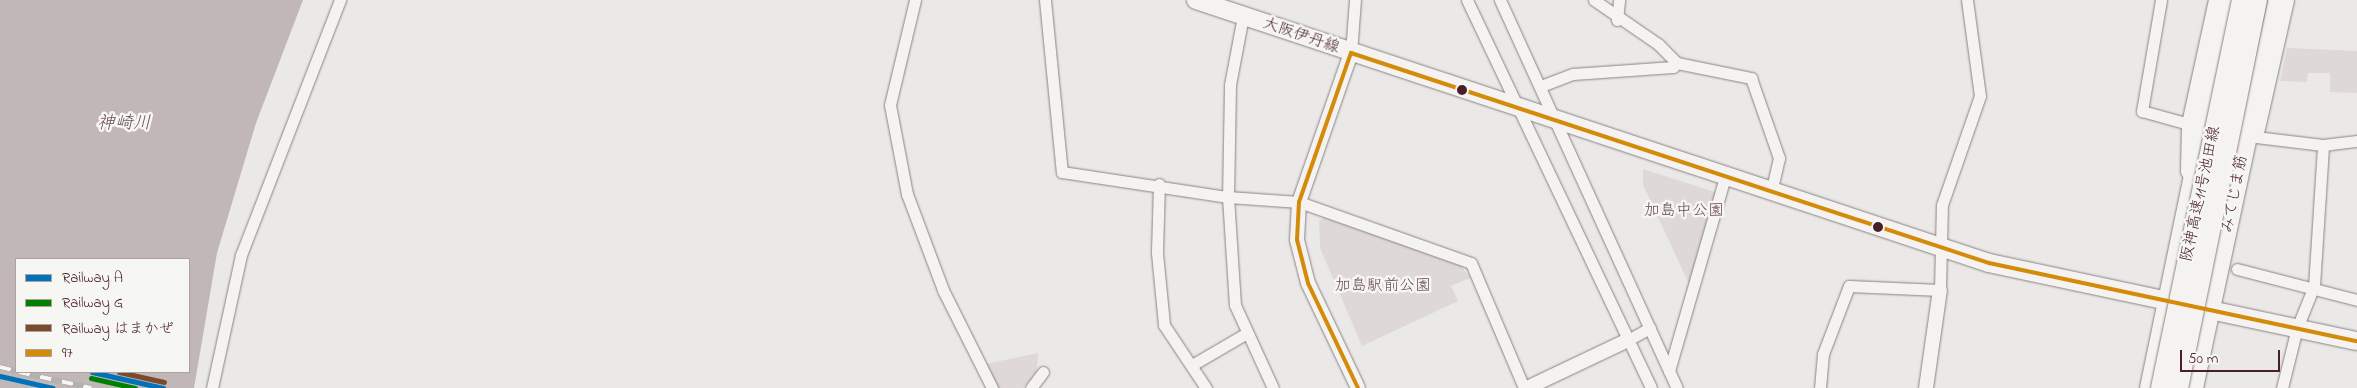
<!DOCTYPE html>
<meta charset="utf-8">
<style>
body{margin:0}
#map{position:relative;width:2357px;height:388px;overflow:hidden;background:#ebe9e7;font-family:"Indie Flower","Klee One",sans-serif}
div>[style]{position:absolute}
[style*='--x']{left:calc(var(--x)*1px);top:calc(var(--y)*1px);width:calc(var(--w)*1px);rotate:calc(var(--a)*1deg)}
.green>*{inset:0;background:#ded8d7}
.water>*{inset:0;background:#c2b7b7}
.roads{filter:drop-shadow(0 0 1px #8b8283) drop-shadow(0 0 1px #8b8283)}
.minor>*{height:11px;margin:-5.5px;padding:0 5.5px;transform-origin:5.5px;border-radius:5.5px;background:#f4f3f1}
.tertiary>*{height:14px;margin:-7px;padding:0 7px;transform-origin:7px;border-radius:7px;background:#f4f3f1}
.primary>*{height:18px;margin:-9px;padding:0 9px;transform-origin:9px;border-radius:9px;background:#f4f3f1}
.rail>*{height:5.5px;margin-top:-2.75px;transform-origin:0;background:repeating-linear-gradient(90deg,#f6f6f2 0 11px,#b5b0b0 0 22px);box-sizing:border-box;border-block:1px solid #b5b0b0}
.bridges{filter:drop-shadow(0 0 1px #8b8283) drop-shadow(0 0 1px #8b8283)}
.motorway-bridge>*{height:20px;margin:-10px;padding:0 10px;transform-origin:10px;border-radius:10px;background:#f4f3f1}
.bus-1>*{height:4px;margin:-2px;padding:0 2px;transform-origin:2px;border-radius:2px;background:#d48b09}
.rail-1>*{height:5px;margin:-2.5px;padding:0 2.5px;transform-origin:2.5px;border-radius:2.5px;background:#0072bc}
.rail-2>*{height:5px;margin:-2.5px;padding:0 2.5px;transform-origin:2.5px;border-radius:2.5px;background:#008000}
.rail-3>*{height:5px;margin:-2.5px;padding:0 2.5px;transform-origin:2.5px;border-radius:2.5px;background:#7a4b2a}
.dots>*{width:14px;height:14px;translate:-50% -50%;box-sizing:border-box;border:2px solid #f6f6f2;border-radius:50%}
span{translate:-50% -50%;white-space:nowrap;text-align:center;line-height:1.15;-webkit-text-stroke:5px #f6f6f2;paint-order:stroke}
.street-label{font-size:16px;color:#4a1f2b}
.park-label{font-size:16px;color:#6c4a53}
.water-label{font-size:18px;color:#6e4d55;font-style:italic}
.legend{position:absolute;left:15px;top:258px;width:175px;height:115px;box-sizing:border-box;background:#f6f6f2;border:1px solid #b1a0a2;margin:0;padding:6px 9px;list-style:none;font-size:15px;color:#4a1f2b}
.legend li{display:flex;align-items:center;gap:10px;height:25px}
.legend b{width:25px;border:1px solid #b1a0a2}
.scale{position:absolute;left:2180px;top:350px;width:100px;height:22px;box-sizing:border-box;border:2px solid #4a1f2b;border-top:0;padding-left:6px;font-size:15px;line-height:18px;white-space:nowrap;color:#4a1f2b;-webkit-text-stroke:4px #f6f6f2;paint-order:stroke}
</style>
<div id="map">
<div class="green">
<div style="clip-path:polygon(2287px 48px,2357px 51px,2357px 93px,2330px 92px,2330px 73px,2308px 73px,2307px 82px,2280px 81px)"></div>
<div style="clip-path:polygon(1643px 169px,1718px 193px,1690px 286px,1643px 185px)"></div>
<div style="clip-path:polygon(1325px 217px,1460px 264px,1470px 278px,1451px 286px,1458px 301px,1362px 346px,1320px 248px,1319px 221px)"></div>
<div style="clip-path:polygon(1038px 353px,1037px 371px,1023px 388px,997px 388px,985px 364px)"></div>
</div>
<div class="water">
<div style="clip-path:polygon(evenodd,0 0,303px 0,256px 123px,217px 253px,194px 388px,0 388px,0 0,16px 259px,189px 259px,189px 372px,16px 372px,16px 259px)"></div>
</div>
<div class="roads">
<div class="minor">
<div style="--x:915;--y:0;--w:108;--a:103.4"></div>
<div style="--x:890;--y:105;--w:91;--a:79.2"></div>
<div style="--x:907;--y:194;--w:103;--a:69.4"></div>
<div style="--x:943;--y:290;--w:110;--a:63.4"></div>
<div style="--x:1045;--y:0;--w:173;--a:84.4"></div>
<div style="--x:1062;--y:172;--w:168;--a:8.6"></div>
<div style="--x:1228;--y:197;--w:71;--a:4"></div>
<div style="--x:1299;--y:202;--w:182;--a:19.5"></div>
<div style="--x:1471;--y:263;--w:136;--a:67"></div>
<div style="--x:1467;--y:0;--w:429;--a:64.6"></div>
<div style="--x:1500;--y:0;--w:426;--a:65.5"></div>
<div style="--x:1594;--y:0;--w:78;--a:34.5"></div>
<div style="--x:1658;--y:44;--w:27;--a:45"></div>
<div style="--x:1677;--y:63;--w:76;--a:11.5"></div>
<div style="--x:1751;--y:78;--w:85;--a:70.7"></div>
<div style="--x:1779;--y:158;--w:35;--a:103"></div>
<div style="--x:2161;--y:0;--w:113;--a:99.7"></div>
<div style="--x:2142;--y:111;--w:49;--a:15.5"></div>
<div style="--x:1243;--y:16;--w:70;--a:100.7"></div>
<div style="--x:1230;--y:85;--w:112;--a:91"></div>
<div style="--x:1228;--y:197;--w:108;--a:86.3"></div>
<div style="--x:1235;--y:305;--w:91;--a:65.4"></div>
<div style="--x:1617;--y:20;--w:20;--a:-84"></div>
<div style="--x:1351;--y:53;--w:53;--a:-85.7"></div>
<div style="--x:1541;--y:86;--w:34;--a:-21"></div>
<div style="--x:1573;--y:74;--w:100;--a:-4"></div>
<div style="--x:1673;--y:67;--w:6;--a:-45"></div>
<div style="--x:2256;--y:137;--w:67;--a:6.8"></div>
<div style="--x:2323;--y:145;--w:34;--a:-7"></div>
<div style="--x:1159;--y:184;--w:69;--a:91.7"></div>
<div style="--x:1157;--y:253;--w:72;--a:84.4"></div>
<div style="--x:1164;--y:325;--w:76;--a:56.3"></div>
<div style="--x:2237;--y:269;--w:124;--a:14.5"></div>
<div style="--x:1628;--y:340;--w:25;--a:-29"></div>
<div style="--x:1192;--y:365;--w:61;--a:-30.3"></div>
<div style="--x:1669;--y:371;--w:202;--a:-73.9"></div>
<div style="--x:212;--y:388;--w:136;--a:-77.7"></div>
<div style="--x:241;--y:255;--w:274;--a:-68.8"></div>
<div style="--x:1031;--y:388;--w:20;--a:-53"></div>
<div style="--x:1820;--y:388;--w:34;--a:-85"></div>
<div style="--x:1823;--y:354;--w:73;--a:-69.1"></div>
<div style="--x:1849;--y:286;--w:91;--a:2.5"></div>
<div style="--x:1940;--y:290;--w:85;--a:-88.7"></div>
<div style="--x:1942;--y:205;--w:115;--a:-70.8"></div>
<div style="--x:1980;--y:96;--w:97;--a:-97.7"></div>
<div style="--x:2282;--y:388;--w:62;--a:-76"></div>
<div style="--x:2297;--y:328;--w:45;--a:-68"></div>
<div style="--x:2314;--y:286;--w:141;--a:-86.3"></div>
</div>
<div class="tertiary">
<div style="--x:1351;--y:53;--w:158;--a:109.2"></div>
<div style="--x:1299;--y:202;--w:38;--a:93"></div>
<div style="--x:1297;--y:240;--w:44;--a:75.7"></div>
<div style="--x:1308;--y:283;--w:116;--a:64.5"></div>
<div style="--x:2258;--y:129;--w:132;--a:-77.3"></div>
<div style="--x:2188;--y:172;--w:48;--a:-88.8"></div>
<div style="--x:2189;--y:124;--w:127;--a:-77.7"></div>
<div style="--x:1527;--y:388;--w:112;--a:-25.4"></div>
<div style="--x:1926;--y:388;--w:99;--a:-81.9"></div>
</div>
<div class="primary">
<div style="--x:1196;--y:0;--w:835;--a:18.35"></div>
<div style="--x:1989;--y:263;--w:376;--a:12"></div>
<div style="--x:2149;--y:388;--w:396;--a:-78.3"></div>
<div style="--x:2194;--y:388;--w:397;--a:-77.9"></div>
</div>
</div>
<div class="rail">
<div style="--x:0;--y:367;--w:16;--a:14"></div>
<div style="--x:19;--y:372;--w:74;--a:12.5"></div>
</div>
<div class="bridges">
<div class="motorway-bridge">
<div style="--x:2161;--y:388;--w:396;--a:-78.2"></div>
<div style="--x:2178;--y:388;--w:396;--a:-78.5"></div>
</div>
</div>
<div class="bus-1">
<div style="--x:1358;--y:388;--w:116;--a:-115.5"></div>
<div style="--x:1308;--y:283;--w:44;--a:-104.3"></div>
<div style="--x:1297;--y:240;--w:38;--a:-87"></div>
<div style="--x:1299;--y:202;--w:158;--a:-70.8"></div>
<div style="--x:1351;--y:53;--w:672;--a:18.22"></div>
<div style="--x:1989;--y:263;--w:376;--a:12"></div>
</div>
<div class="rail-1">
<div style="--x:92;--y:372;--w:73;--a:12.7"></div>
<div style="--x:0;--y:376;--w:54;--a:12.8"></div>
</div>
<div class="rail-2">
<div style="--x:91;--y:378;--w:45;--a:12.8"></div>
</div>
<div class="rail-3">
<div style="--x:119;--y:372;--w:46;--a:12.5"></div>
</div>
<div class="dots">
<div style="left:1462px;top:90px;background:#4a1f2b"></div>
<div style="left:1878px;top:227px;background:#4a1f2b"></div>
</div>
<div class="street-label">
<span style="left:1301px;top:36px;rotate:19deg">大阪伊丹線</span>
<span style="left:2201px;top:194px;rotate:-78deg">阪神高速11号池田線</span>
<span style="left:2235px;top:194px;rotate:-79deg">みてじま筋</span>
</div>
<div class="park-label">
<span style="left:1684px;top:211px">加島中公園</span>
<span style="left:1383px;top:286px">加島駅前公園</span>
</div>
<div class="water-label">
<span style="left:124px;top:124px">神崎川</span>
</div>
<ul class="legend">
<li><b style="height:6px;background:#0072bc"></b>Railway A</li>
<li><b style="height:6px;background:#008000"></b>Railway G</li>
<li><b style="height:6px;background:#7a4b2a"></b>Railway はまかぜ</li>
<li><b style="height:6px;background:#d48b09"></b>97</li>
</ul>
<div class="scale">50 m</div>
</div>
